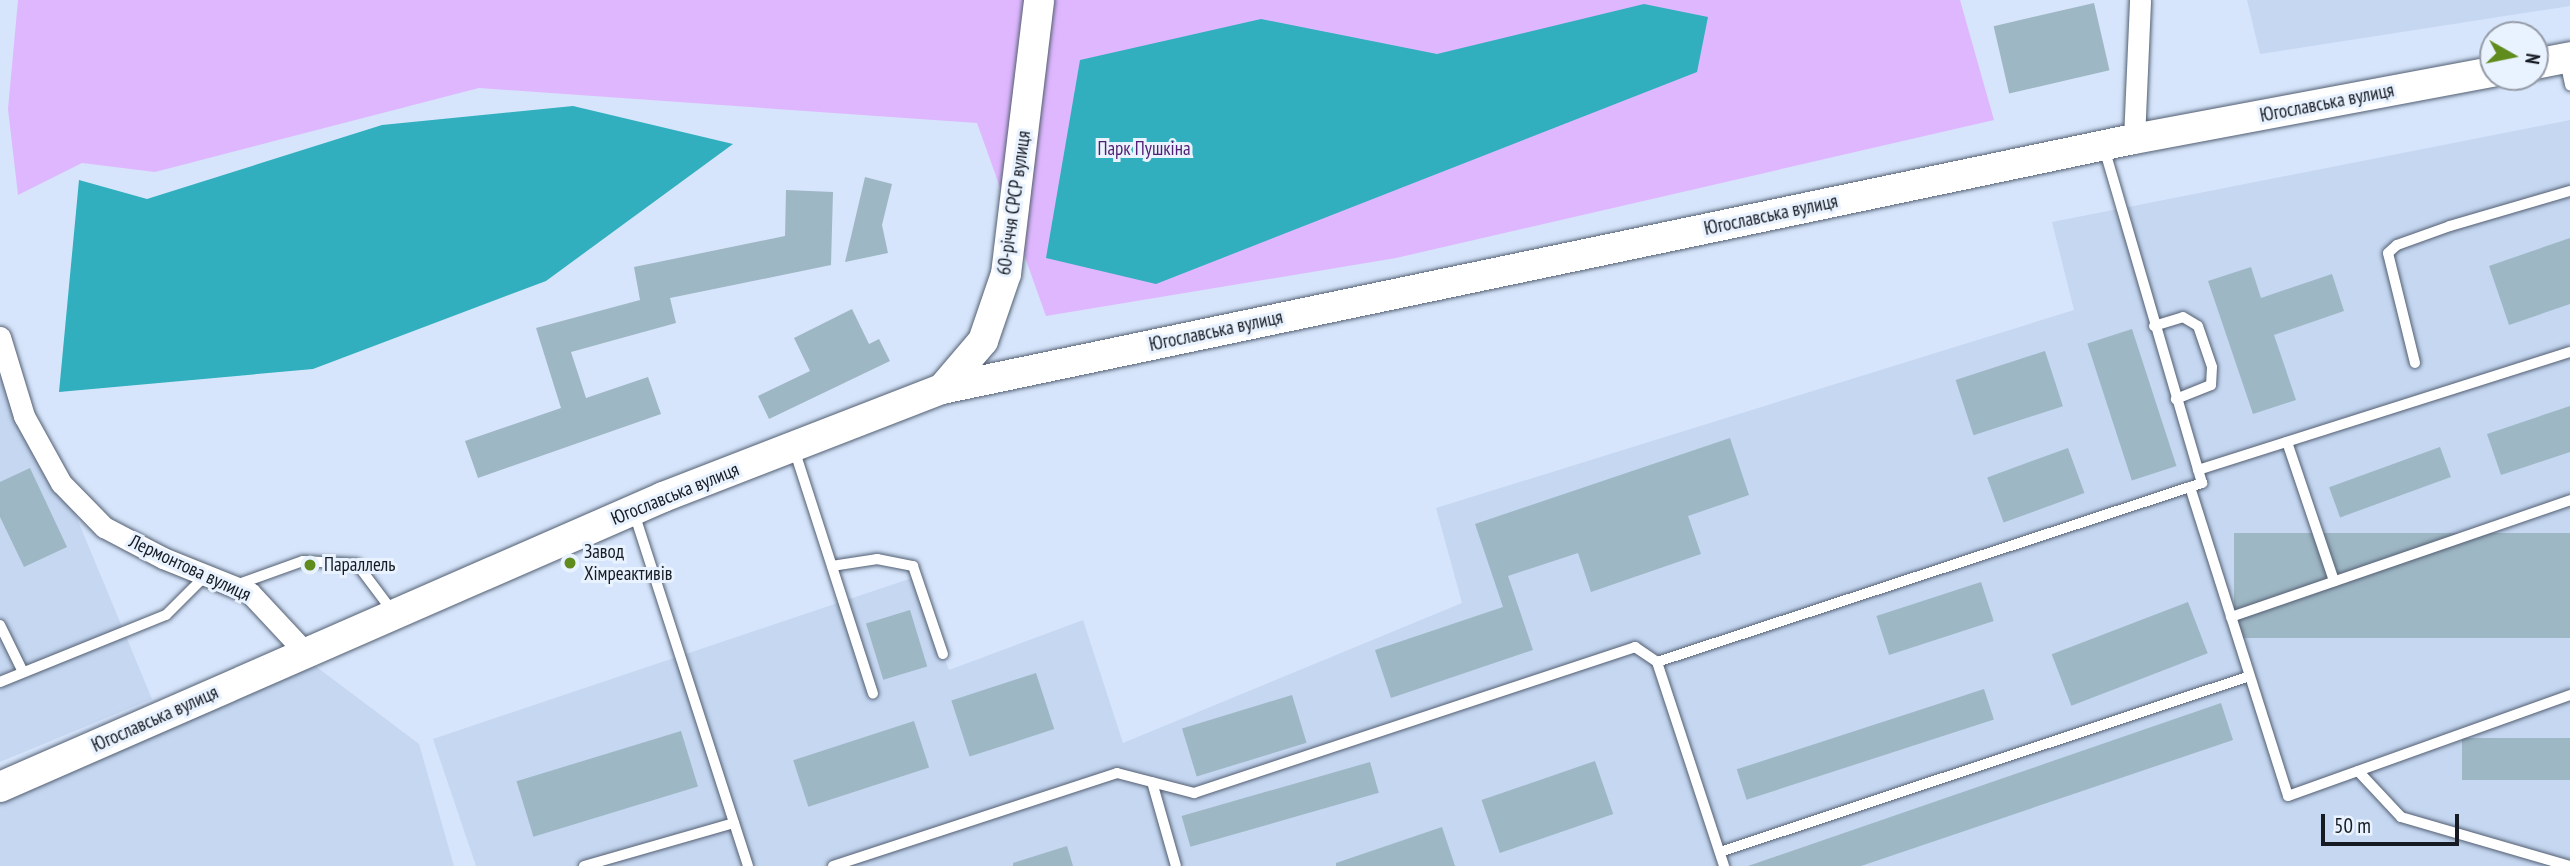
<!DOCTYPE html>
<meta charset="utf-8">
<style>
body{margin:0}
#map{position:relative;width:2570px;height:866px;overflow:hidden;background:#d6e5fb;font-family:"PT Sans Narrow",sans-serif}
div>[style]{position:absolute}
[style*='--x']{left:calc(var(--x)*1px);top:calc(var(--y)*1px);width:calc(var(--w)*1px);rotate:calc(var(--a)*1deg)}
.built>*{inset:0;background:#c5d7f1}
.green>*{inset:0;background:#dfb7ff}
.water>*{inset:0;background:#31afbe}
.building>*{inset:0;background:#9eb7c4;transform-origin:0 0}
.roads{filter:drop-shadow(0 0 2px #535f72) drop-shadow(0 0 2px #535f72)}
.lane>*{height:10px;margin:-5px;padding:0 5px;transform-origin:5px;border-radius:5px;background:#fff}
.street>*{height:21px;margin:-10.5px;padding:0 10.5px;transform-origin:10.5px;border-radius:10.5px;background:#fff}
.secondary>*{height:30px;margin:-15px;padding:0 15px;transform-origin:15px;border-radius:15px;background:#fff}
.dots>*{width:19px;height:19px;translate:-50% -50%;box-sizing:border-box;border:4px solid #e9f2ff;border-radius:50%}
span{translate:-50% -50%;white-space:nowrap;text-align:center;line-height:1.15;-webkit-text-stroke:6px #e9f2ff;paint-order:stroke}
.street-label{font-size:19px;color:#161b23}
.park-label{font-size:19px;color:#511f71}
.poi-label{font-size:19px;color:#161b23}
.left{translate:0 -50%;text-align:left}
.north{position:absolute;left:2479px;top:21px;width:70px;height:70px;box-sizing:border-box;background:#e9f2ff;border:2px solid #959ca7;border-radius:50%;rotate:99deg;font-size:19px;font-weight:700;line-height:28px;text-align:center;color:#161b23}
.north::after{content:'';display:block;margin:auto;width:24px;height:32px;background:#608c1d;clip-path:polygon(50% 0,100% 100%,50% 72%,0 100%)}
.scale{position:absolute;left:2321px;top:814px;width:138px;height:32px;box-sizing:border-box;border:4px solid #161b23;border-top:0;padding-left:9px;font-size:21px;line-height:24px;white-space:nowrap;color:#161b23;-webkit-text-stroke:5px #e9f2ff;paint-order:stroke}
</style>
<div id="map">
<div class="built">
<div style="clip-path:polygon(2247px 0,2570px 0,2570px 6px,2260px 54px)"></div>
<div style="clip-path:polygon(2570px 120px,2570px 866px,476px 866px,433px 739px,915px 577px,949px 670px,1083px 620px,1123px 743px,1462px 603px,1436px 508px,2074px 310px,2052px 222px)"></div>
<div style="clip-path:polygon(0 333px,152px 699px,0 762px)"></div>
<div style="clip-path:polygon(310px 662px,419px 744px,454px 866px,0 866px,0 798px)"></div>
</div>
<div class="green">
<div style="clip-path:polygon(18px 0,1960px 0,1994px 120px,1396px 258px,1046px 316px,977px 123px,479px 88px,155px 172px,82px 163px,18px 195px,8px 109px)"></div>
</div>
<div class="water">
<div style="clip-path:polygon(1644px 4px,1708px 17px,1697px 72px,1156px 284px,1046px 258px,1080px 60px,1261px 19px,1437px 54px)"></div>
<div style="clip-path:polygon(573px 106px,733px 144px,546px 281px,313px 369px,59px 392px,79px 180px,147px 199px,382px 125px)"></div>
</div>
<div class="building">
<div style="left:2094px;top:3px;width:69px;height:103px;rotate:77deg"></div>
<div style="clip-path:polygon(865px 177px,892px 184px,882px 225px,888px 253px,845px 262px)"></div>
<div style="clip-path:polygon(786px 190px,833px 192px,831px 265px,670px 298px,676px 323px,571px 352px,586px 398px,648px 377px,661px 414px,478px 478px,465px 441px,561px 408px,536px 328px,640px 300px,634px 267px,785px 236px)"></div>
<div style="clip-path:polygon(2570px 238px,2570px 304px,2509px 325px,2489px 266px)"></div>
<div style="clip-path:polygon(2251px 267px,2261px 298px,2332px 274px,2344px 311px,2274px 335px,2296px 400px,2253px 414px,2208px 281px)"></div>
<div style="clip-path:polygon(852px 309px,869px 344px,879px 339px,890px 361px,769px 419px,758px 396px,810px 371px,794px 338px)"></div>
<div style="left:2132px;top:329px;width:144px;height:47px;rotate:72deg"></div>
<div style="left:2045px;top:351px;width:58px;height:94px;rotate:72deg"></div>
<div style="clip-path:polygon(2570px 406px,2570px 452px,2501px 475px,2487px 434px)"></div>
<div style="clip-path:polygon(1730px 438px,1749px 495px,1688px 516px,1701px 554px,1591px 592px,1578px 553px,1508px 576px,1533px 650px,1391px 698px,1375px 650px,1503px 607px,1475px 524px)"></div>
<div style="left:2440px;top:447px;width:32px;height:118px;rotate:70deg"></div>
<div style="left:2068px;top:448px;width:48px;height:86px;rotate:70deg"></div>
<div style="clip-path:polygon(30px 468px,67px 547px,24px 567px,0 517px,0 482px)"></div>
<div style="left:2570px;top:533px;width:105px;height:336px;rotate:90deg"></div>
<div style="left:1981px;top:582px;width:41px;height:110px;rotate:72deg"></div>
<div style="left:2188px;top:602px;width:55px;height:146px;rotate:69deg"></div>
<div style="left:910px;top:610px;width:59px;height:46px;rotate:73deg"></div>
<div style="left:1036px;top:673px;width:59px;height:89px;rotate:72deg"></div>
<div style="left:1984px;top:689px;width:32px;height:260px;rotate:72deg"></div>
<div style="left:1292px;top:695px;width:50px;height:115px;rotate:73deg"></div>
<div style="clip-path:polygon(2221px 703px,2233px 740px,1861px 866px,1748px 866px)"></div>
<div style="left:914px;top:721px;width:49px;height:127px;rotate:72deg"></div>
<div style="left:681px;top:731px;width:58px;height:172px;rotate:73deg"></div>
<div style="left:2570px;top:738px;width:42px;height:108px;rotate:90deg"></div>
<div style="left:1595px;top:761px;width:56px;height:120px;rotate:71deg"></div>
<div style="left:1370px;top:762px;width:32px;height:196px;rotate:74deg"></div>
<div style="clip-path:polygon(1442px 827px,1455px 866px,1336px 866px,1336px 863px)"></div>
<div style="clip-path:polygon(1067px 846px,1073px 866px,1013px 866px,1013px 863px)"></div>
</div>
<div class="roads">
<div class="lane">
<div style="--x:2565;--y:61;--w:25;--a:78"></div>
<div style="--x:2154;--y:326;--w:30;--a:-17"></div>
<div style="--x:2183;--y:317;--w:17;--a:31"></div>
<div style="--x:2198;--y:326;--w:43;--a:71.1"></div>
<div style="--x:2212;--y:367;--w:18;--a:93"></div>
<div style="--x:2211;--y:385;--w:38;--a:158"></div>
<div style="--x:2415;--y:363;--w:113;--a:-103.8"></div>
<div style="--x:2388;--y:253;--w:12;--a:-42"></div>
<div style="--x:2397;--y:245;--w:56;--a:-19.7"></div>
<div style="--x:2450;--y:226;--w:125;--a:-16.3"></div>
<div style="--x:2287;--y:442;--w:147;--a:71.3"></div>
<div style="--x:794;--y:449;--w:257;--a:72.1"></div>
<div style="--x:2198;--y:470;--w:390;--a:-17.6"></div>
<div style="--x:2190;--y:487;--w:324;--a:72.4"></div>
<div style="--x:2288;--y:796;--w:300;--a:-19.7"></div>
<div style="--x:634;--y:513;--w:371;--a:72.1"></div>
<div style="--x:832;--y:566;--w:46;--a:-8.8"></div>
<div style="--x:877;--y:559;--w:37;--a:11"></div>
<div style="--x:913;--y:566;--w:93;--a:71.2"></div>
<div style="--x:236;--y:585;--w:71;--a:-19.7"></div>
<div style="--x:303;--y:561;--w:54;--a:3.2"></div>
<div style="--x:357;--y:564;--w:60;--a:53.1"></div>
<div style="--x:2231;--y:617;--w:359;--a:-19"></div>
<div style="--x:0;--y:625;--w:52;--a:63.9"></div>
<div style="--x:1657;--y:662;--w:574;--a:-18.18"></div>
<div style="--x:2202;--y:483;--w:349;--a:-106.3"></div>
<div style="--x:0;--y:682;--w:179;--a:-22"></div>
<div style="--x:166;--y:615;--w:57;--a:-45"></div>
<div style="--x:2358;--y:771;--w:63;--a:46.9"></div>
<div style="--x:2401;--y:817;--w:176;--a:16.2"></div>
<div style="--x:1152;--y:782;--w:87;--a:74.1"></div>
<div style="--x:1720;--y:852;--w:558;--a:-18.37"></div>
<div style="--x:584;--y:866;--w:156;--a:-16"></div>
<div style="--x:833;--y:866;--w:299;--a:-18.1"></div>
<div style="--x:1117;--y:773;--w:80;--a:14.6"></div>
<div style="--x:1194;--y:793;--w:465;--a:-18.3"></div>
<div style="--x:1635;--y:647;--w:27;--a:34"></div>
<div style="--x:1657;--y:662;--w:215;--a:71.8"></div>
</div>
<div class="street">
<div style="--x:2134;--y:139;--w:139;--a:-87.5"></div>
<div style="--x:0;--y:337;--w:83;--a:73.1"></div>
<div style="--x:24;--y:416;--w:77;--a:61.1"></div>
<div style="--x:61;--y:483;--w:62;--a:45.7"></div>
<div style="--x:104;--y:527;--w:67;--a:27.7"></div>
<div style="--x:163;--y:558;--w:94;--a:21.9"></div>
<div style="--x:250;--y:593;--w:82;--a:47"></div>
</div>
<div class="secondary">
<div style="--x:2535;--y:64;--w:36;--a:-11"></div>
<div style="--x:942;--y:389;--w:63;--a:-49.5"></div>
<div style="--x:983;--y:341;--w:71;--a:-71.1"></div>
<div style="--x:1006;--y:274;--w:276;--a:-83.1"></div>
<div style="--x:0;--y:787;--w:724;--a:-23.62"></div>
<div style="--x:663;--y:497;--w:299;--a:-21.2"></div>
<div style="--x:942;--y:389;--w:1218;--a:-11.85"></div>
<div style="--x:2134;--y:139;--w:365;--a:-10.6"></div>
</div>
</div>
<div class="dots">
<div style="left:570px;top:563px;background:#608c1d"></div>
<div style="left:310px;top:565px;background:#608c1d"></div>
</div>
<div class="street-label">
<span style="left:2327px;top:103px;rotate:-11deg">Югославська вулиця</span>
<span style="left:1014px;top:203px;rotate:-82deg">60-річчя СРСР вулиця</span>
<span style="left:1771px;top:215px;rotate:-12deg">Югославська вулиця</span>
<span style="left:1216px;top:331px;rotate:-12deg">Югославська вулиця</span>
<span style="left:675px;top:494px;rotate:-22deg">Югославська вулиця</span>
<span style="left:190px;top:568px;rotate:25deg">Лермонтова вулиця</span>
<span style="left:155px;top:719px;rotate:-24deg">Югославська вулиця</span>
</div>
<div class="park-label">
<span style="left:1144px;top:149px">Парк Пушкіна</span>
</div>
<div class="poi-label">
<span class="left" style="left:584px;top:563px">Завод<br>Хімреактивів</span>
<span class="left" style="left:324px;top:565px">Параллель</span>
</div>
<div class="north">N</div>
<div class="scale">50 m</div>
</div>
